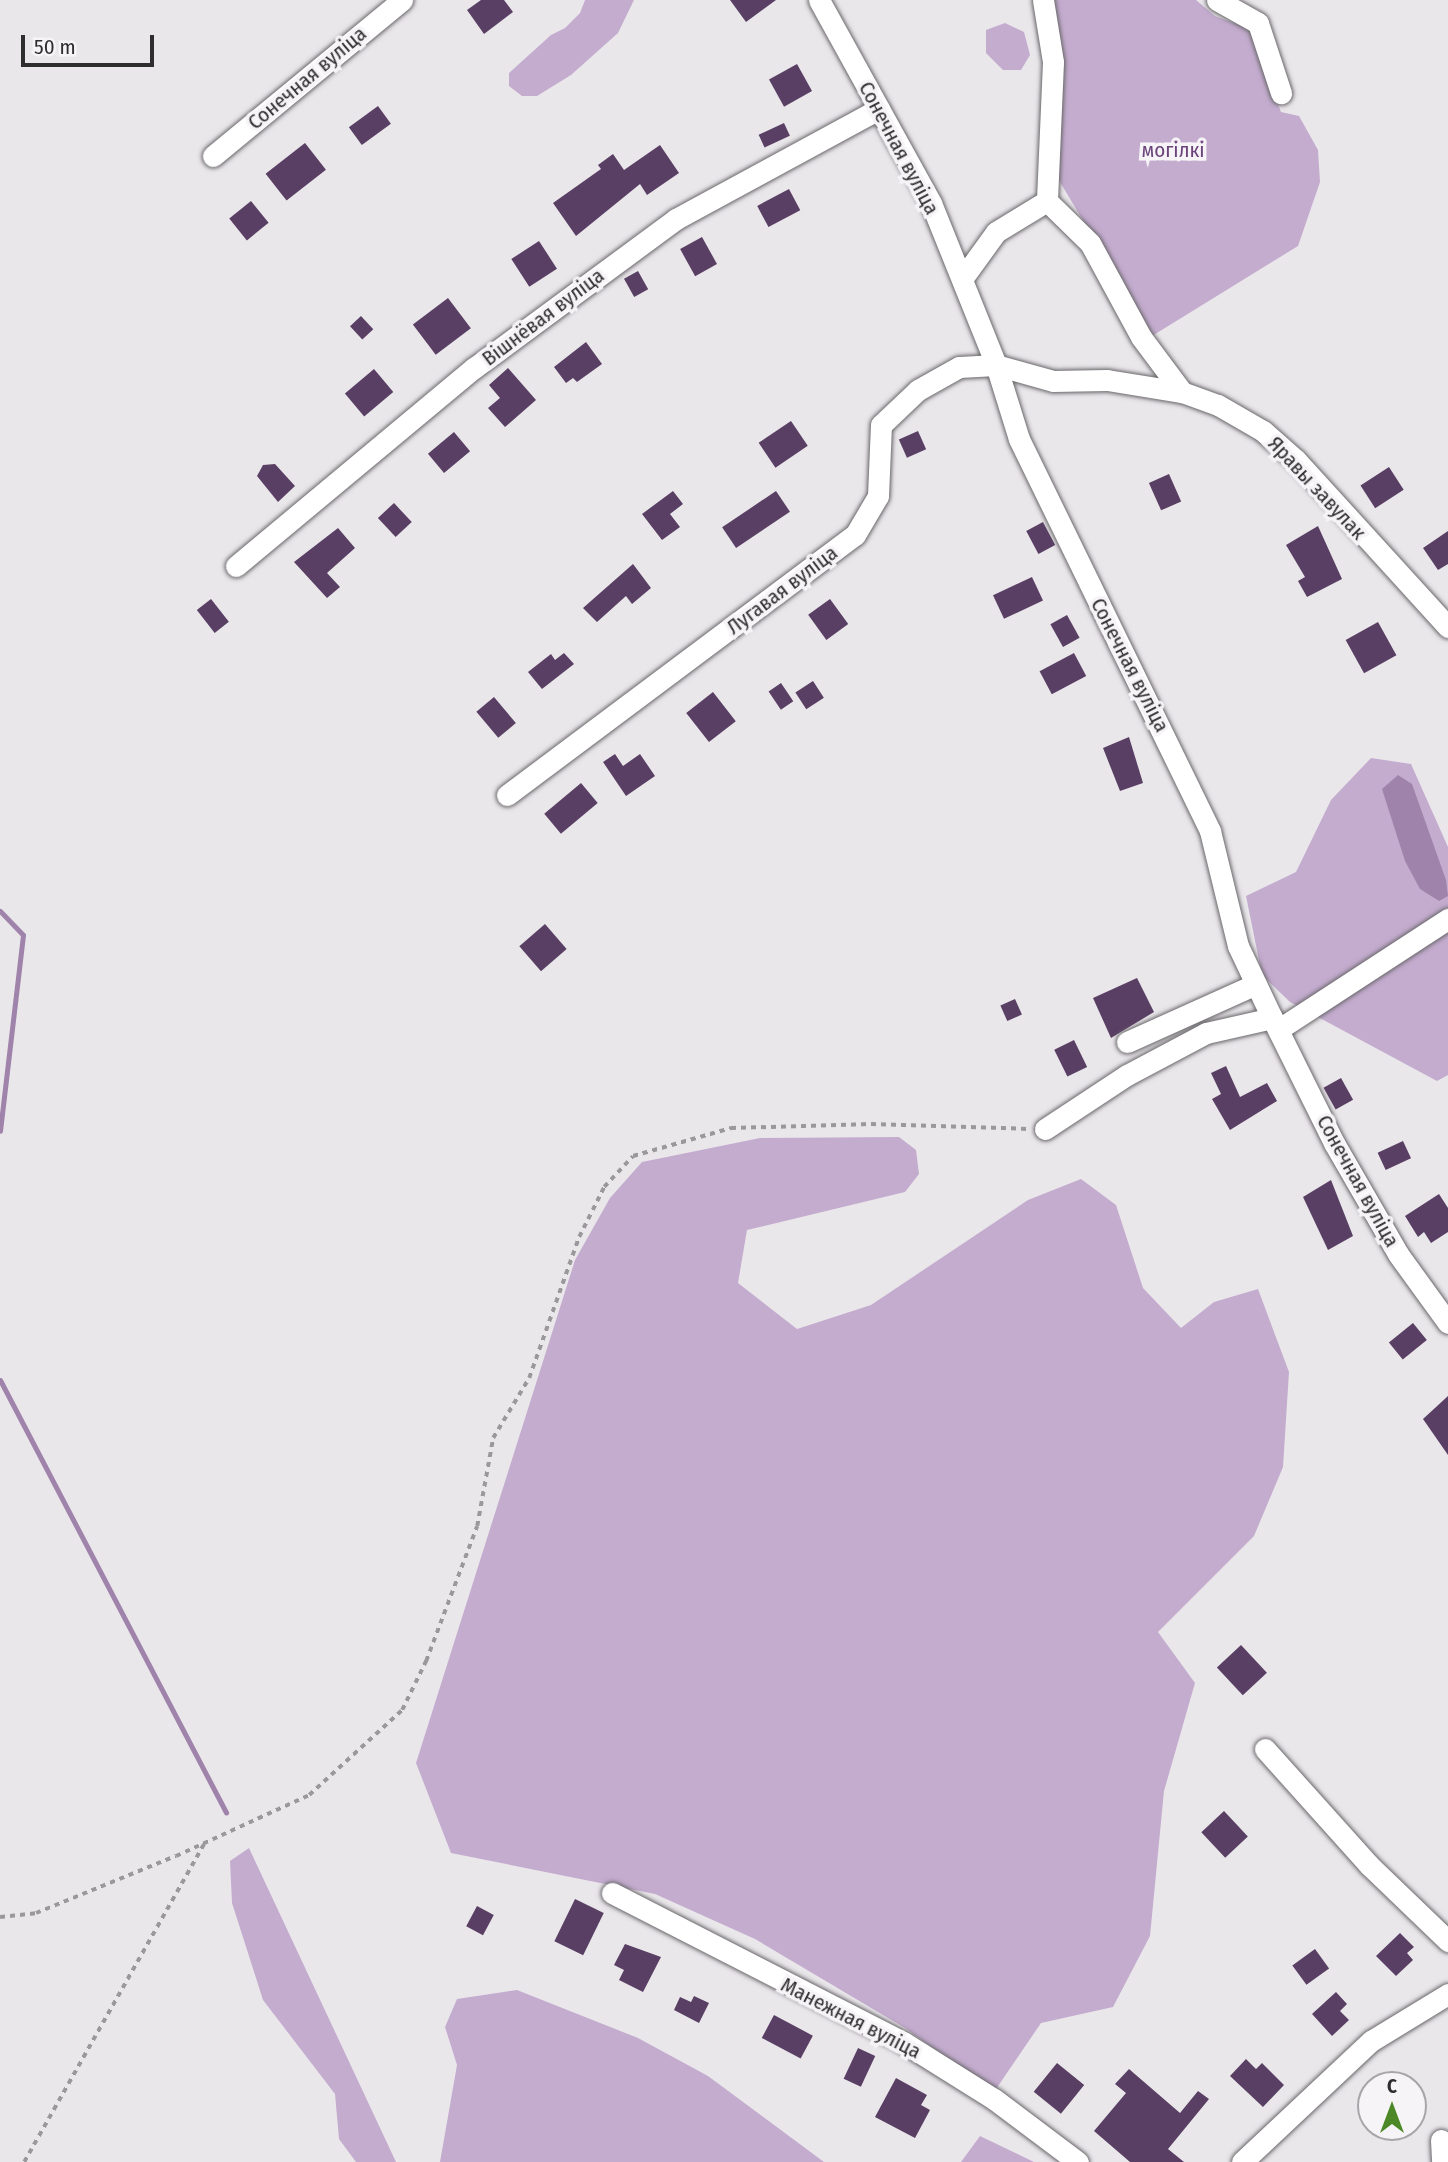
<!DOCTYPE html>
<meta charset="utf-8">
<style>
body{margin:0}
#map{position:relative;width:1448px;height:2162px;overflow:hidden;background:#eae7eb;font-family:"Fira Sans Condensed",sans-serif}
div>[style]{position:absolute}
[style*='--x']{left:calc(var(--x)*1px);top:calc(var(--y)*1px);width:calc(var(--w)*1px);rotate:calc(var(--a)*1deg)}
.green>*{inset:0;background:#c4accf}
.water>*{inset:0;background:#9f83ab}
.stream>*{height:5px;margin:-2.5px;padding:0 2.5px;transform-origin:2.5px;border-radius:2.5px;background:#9f83ab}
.building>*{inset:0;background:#593f64;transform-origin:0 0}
.path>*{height:3.5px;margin-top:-1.75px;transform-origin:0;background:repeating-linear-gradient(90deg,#9a989b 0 5px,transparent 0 10px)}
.roads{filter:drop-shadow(0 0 2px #69676a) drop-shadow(0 0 2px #69676a)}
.minor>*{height:21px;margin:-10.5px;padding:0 10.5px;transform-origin:10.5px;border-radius:10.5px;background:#fff}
span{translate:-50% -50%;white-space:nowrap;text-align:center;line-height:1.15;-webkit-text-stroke:7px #f7f4f8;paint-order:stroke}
.street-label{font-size:21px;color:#2f2e2f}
.park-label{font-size:21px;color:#6b447b}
.north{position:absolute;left:1357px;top:2071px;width:70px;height:70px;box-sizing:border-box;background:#f7f4f8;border:2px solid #a7a5a8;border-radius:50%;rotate:0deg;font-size:19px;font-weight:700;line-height:28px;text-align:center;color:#2f2e2f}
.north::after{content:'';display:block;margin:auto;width:24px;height:32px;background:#4c8825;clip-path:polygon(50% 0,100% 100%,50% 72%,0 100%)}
.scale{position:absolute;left:21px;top:35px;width:133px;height:32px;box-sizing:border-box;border:4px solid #2f2e2f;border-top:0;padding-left:9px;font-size:21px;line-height:24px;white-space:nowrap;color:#2f2e2f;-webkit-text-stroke:5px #f7f4f8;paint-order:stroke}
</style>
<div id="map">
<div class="green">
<div style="clip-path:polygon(585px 0,634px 0,618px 33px,571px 75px,537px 96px,522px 96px,509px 86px,509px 73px,551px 35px,565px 28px,580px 13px)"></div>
<div style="clip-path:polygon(1053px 0,1196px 0,1215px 16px,1250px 29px,1281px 112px,1299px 116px,1318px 150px,1320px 182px,1298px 246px,1152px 336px,1057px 177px,1061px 41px)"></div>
<div style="clip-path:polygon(1005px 23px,1024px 32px,1030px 55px,1021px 70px,1003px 70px,986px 53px,986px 30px)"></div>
<div style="clip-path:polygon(1371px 758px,1411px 764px,1448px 847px,1448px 1075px,1437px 1081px,1290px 1002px,1262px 975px,1246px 896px,1296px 872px,1331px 800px)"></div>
<div style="clip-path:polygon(899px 1137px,916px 1150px,919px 1174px,905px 1192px,747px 1230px,738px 1283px,797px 1329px,871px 1305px,1028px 1200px,1081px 1179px,1116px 1205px,1143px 1288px,1181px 1328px,1214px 1302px,1258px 1289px,1289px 1372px,1283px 1467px,1254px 1536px,1158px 1632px,1195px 1683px,1164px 1791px,1150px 1936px,1113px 2007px,1041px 2023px,994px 2092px,905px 2028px,755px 1939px,655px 1894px,451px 1853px,416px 1763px,575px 1260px,610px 1198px,642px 1162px,760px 1138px)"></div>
<div style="clip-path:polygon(249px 1848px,396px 2162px,356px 2162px,339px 2139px,335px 2094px,263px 2000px,232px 1903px,230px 1861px)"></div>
<div style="clip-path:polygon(517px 1990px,638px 2038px,708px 2076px,824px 2162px,440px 2162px,457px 2065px,445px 2027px,457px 1999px)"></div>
<div style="clip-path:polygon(980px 2136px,1034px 2162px,961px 2162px)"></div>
</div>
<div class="water">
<div style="clip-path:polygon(1398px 775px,1412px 784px,1446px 880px,1448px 896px,1439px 901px,1420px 889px,1405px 861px,1382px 789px)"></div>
</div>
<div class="stream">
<div style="--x:0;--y:911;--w:33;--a:46"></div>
<div style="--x:23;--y:935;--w:197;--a:96.7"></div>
<div style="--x:0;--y:1380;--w:488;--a:62.4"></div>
</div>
<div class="building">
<div style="clip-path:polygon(481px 0,504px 0,513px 12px,484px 34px,467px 10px)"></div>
<div style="clip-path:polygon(730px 0,776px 0,746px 22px)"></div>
<div style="left:797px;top:64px;width:31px;height:32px;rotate:61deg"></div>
<div style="left:378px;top:106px;width:22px;height:36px;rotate:54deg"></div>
<div style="left:784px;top:123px;width:14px;height:28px;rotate:65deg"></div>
<div style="left:305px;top:143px;width:34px;height:50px;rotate:52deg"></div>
<div style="clip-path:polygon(660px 145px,679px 173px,647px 195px,640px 184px,576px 236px,553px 203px,601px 169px,598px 165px,613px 154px,624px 170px)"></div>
<div style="left:789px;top:189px;width:24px;height:36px;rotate:62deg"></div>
<div style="left:251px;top:201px;width:28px;height:28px;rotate:51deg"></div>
<div style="left:702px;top:237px;width:31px;height:25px;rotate:61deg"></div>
<div style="left:539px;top:241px;width:33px;height:33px;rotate:57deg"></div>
<div style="left:638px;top:271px;width:21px;height:16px;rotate:61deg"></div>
<div style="left:448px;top:298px;width:38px;height:44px;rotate:53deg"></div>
<div style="left:361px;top:316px;width:18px;height:15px;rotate:47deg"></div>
<div style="clip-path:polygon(586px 342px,602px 364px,577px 382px,573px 378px,566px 383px,554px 367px)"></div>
<div style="clip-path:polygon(508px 368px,536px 400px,505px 427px,488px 408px,500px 398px,489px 385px)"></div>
<div style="left:374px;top:369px;width:30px;height:38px;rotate:50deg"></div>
<div style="left:791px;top:421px;width:30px;height:39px;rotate:56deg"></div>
<div style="left:918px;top:431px;width:20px;height:21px;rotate:66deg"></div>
<div style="left:454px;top:432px;width:25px;height:34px;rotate:50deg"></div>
<div style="clip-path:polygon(275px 464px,295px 486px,278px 502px,257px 476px,263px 465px)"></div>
<div style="left:1389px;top:467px;width:27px;height:34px;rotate:57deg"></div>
<div style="left:1169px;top:474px;width:30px;height:22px;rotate:66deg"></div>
<div style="clip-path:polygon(673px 491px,683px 504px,670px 514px,680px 527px,662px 540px,642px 514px)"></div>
<div style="left:776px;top:491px;width:25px;height:65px;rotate:56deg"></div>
<div style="left:394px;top:503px;width:26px;height:22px;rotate:47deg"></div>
<div style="left:1043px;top:522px;width:26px;height:19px;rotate:62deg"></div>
<div style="clip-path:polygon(1318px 526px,1342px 579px,1307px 597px,1298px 581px,1305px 577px,1286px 545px)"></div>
<div style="clip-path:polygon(338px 528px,355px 548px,327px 573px,340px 587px,327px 598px,294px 562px)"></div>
<div style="clip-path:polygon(1448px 531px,1448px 564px,1438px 570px,1423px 548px)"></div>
<div style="clip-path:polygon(633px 564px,651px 588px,632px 604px,626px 596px,597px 622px,583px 608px)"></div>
<div style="left:1032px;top:577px;width:26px;height:43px;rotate:65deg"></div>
<div style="left:211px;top:599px;width:29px;height:18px;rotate:52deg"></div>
<div style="left:830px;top:599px;width:31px;height:27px;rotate:54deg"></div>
<div style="left:1067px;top:615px;width:26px;height:19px;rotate:61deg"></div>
<div style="left:1378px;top:622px;width:38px;height:37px;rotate:61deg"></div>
<div style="clip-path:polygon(564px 653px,574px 664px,542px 689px,528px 672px,551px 654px,555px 660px)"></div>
<div style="left:1074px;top:653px;width:26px;height:39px;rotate:62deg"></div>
<div style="left:813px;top:681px;width:20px;height:21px;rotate:57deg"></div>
<div style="left:781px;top:683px;width:22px;height:15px;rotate:56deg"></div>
<div style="left:713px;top:692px;width:37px;height:34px;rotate:52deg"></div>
<div style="left:494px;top:697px;width:34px;height:23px;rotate:50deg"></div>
<div style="clip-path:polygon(1129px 737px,1143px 783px,1120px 791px,1103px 748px)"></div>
<div style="clip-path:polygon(615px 754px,623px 766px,640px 754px,655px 776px,626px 796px,603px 762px)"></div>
<div style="left:581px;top:783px;width:26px;height:48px;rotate:50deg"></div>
<div style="left:545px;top:924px;width:33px;height:34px;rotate:49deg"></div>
<div style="clip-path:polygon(1137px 978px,1154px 1012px,1111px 1038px,1093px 998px)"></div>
<div style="left:1015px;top:999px;width:17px;height:16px;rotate:66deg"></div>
<div style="left:1074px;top:1040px;width:30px;height:22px;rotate:64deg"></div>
<div style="clip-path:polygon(1226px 1066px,1240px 1097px,1267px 1083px,1277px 1101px,1230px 1130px,1212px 1099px,1221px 1094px,1211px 1073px)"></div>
<div style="left:1341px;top:1078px;width:25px;height:20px;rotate:61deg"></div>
<div style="left:1403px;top:1141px;width:19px;height:28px;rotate:65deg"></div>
<div style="clip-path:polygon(1331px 1180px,1353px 1236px,1328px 1250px,1303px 1197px)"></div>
<div style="clip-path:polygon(1439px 1194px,1448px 1208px,1448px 1232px,1431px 1243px,1424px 1232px,1418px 1237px,1405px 1216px)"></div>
<div style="left:1413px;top:1323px;width:22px;height:31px;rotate:51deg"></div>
<div style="clip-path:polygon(1448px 1396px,1448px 1455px,1423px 1419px)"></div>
<div style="left:1241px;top:1645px;width:38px;height:33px;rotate:47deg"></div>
<div style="left:1224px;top:1811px;width:35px;height:31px;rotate:47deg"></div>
<div style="left:575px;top:1899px;width:32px;height:47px;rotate:26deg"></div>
<div style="left:477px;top:1906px;width:19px;height:23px;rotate:28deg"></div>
<div style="clip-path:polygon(1400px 1933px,1414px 1947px,1407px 1953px,1413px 1960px,1396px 1976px,1376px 1956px)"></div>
<div style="clip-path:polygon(625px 1944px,661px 1957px,643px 1992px,619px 1980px,624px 1970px,614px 1965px)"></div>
<div style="left:1315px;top:1949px;width:24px;height:28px;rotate:54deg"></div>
<div style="clip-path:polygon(1336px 1992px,1347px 2004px,1340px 2011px,1349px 2020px,1332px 2036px,1312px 2014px)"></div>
<div style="clip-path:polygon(694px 1996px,709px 2003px,699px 2023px,674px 2010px,680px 1997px,691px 2002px)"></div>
<div style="left:774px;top:2015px;width:44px;height:26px;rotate:28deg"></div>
<div style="left:858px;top:2048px;width:19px;height:34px;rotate:25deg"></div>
<div style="clip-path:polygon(1246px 2059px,1256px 2069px,1262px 2063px,1284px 2085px,1263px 2107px,1230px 2076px)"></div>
<div style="left:1057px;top:2063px;width:35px;height:37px;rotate:39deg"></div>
<div style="clip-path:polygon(1129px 2069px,1180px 2113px,1198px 2091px,1209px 2099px,1168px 2149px,1184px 2162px,1130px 2162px,1094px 2131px,1126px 2093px,1115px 2084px)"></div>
<div style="clip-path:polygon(896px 2078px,927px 2095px,921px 2105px,930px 2110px,915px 2138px,875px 2117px)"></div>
</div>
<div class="path">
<div style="--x:0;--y:1917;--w:36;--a:-6"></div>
<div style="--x:36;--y:1913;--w:151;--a:-22.2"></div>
<div style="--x:176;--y:1856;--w:146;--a:-24.6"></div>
<div style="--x:309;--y:1795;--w:126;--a:-42.4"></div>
<div style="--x:402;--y:1710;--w:55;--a:-63.9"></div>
<div style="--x:426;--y:1661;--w:144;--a:-69.3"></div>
<div style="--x:477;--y:1526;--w:89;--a:-79.7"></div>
<div style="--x:493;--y:1438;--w:70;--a:-59"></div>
<div style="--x:529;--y:1378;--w:150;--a:-70.5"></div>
<div style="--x:579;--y:1237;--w:56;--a:-63.4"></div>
<div style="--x:604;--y:1187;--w:42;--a:-46.9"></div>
<div style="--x:633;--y:1156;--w:102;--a:-15.9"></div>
<div style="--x:731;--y:1128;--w:140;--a:-1.6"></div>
<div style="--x:871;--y:1124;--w:156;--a:1.8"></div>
<div style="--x:24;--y:2162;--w:365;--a:-60.5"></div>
</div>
<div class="roads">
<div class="minor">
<div style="--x:819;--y:0;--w:232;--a:61.1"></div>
<div style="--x:931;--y:203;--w:175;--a:68.1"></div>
<div style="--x:996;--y:365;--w:77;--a:72.7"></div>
<div style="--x:1019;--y:439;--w:436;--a:64"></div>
<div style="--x:1210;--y:831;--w:118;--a:76.3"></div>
<div style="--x:1238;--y:946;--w:80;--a:64.7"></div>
<div style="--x:1272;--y:1018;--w:140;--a:63.6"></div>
<div style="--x:1334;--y:1143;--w:128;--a:60"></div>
<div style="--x:1398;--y:1254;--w:85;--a:54.1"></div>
<div style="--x:1043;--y:0;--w:63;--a:80.8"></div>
<div style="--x:1053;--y:62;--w:139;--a:92.5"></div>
<div style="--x:1047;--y:201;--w:60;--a:44.3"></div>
<div style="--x:1090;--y:243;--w:107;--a:61.5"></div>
<div style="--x:1141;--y:337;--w:69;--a:53.3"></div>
<div style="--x:1217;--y:0;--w:47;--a:29.3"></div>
<div style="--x:1258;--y:23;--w:74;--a:71.8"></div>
<div style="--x:213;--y:156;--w:245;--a:-39.5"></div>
<div style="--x:962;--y:279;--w:58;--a:-54.1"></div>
<div style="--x:996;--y:232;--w:60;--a:-31.3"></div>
<div style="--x:236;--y:566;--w:310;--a:-39.8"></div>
<div style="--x:474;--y:368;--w:251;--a:-36.4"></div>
<div style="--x:676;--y:219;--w:231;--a:-28.5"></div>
<div style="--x:507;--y:795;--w:434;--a:-36.8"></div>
<div style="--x:855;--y:535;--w:45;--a:-59.5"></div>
<div style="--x:878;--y:496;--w:71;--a:-87.6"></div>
<div style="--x:881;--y:425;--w:51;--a:-43.4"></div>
<div style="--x:918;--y:390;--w:47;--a:-29.3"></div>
<div style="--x:959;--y:367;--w:37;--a:-3"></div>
<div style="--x:996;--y:365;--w:59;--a:15.7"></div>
<div style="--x:1053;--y:381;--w:54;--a:-1.1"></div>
<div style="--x:1107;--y:380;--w:76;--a:9.1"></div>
<div style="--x:1182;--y:392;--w:38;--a:20"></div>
<div style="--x:1218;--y:405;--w:52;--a:30"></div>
<div style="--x:1263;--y:431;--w:44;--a:41.3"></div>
<div style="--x:1296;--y:460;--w:226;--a:47.7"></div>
<div style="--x:1279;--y:1029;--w:202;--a:-33.1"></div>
<div style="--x:1127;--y:1042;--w:141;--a:-24.2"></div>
<div style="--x:1045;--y:1129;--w:98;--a:-33.4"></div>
<div style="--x:1127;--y:1075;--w:89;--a:-28"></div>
<div style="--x:1206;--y:1033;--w:68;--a:-12.8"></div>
<div style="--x:1265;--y:1749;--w:156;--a:48.1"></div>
<div style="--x:1369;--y:1865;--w:110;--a:43.9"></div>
<div style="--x:612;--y:1893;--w:327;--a:27.1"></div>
<div style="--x:903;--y:2042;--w:107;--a:32.1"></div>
<div style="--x:994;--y:2099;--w:105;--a:36.9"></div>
<div style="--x:1441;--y:2140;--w:22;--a:87"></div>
<div style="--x:1242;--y:2162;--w:177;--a:-43.2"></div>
<div style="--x:1371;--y:2041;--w:90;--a:-31.4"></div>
</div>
</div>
<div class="street-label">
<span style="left:307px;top:78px;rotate:-40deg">Сонечная вуліца</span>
<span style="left:899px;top:148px;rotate:62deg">Сонечная вуліца</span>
<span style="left:543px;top:317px;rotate:-37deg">Вішнёвая вуліца</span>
<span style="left:1317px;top:488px;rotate:47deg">Яравы завулак</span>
<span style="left:782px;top:590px;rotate:-37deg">Лугавая вуліца</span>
<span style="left:1130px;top:665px;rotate:63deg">Сонечная вуліца</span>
<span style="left:1358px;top:1181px;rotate:61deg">Сонечная вуліца</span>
<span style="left:851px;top:2018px;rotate:27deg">Манежная вуліца</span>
</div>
<div class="park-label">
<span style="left:1173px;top:150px">могілкі</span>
</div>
<div class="north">С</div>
<div class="scale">50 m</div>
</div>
